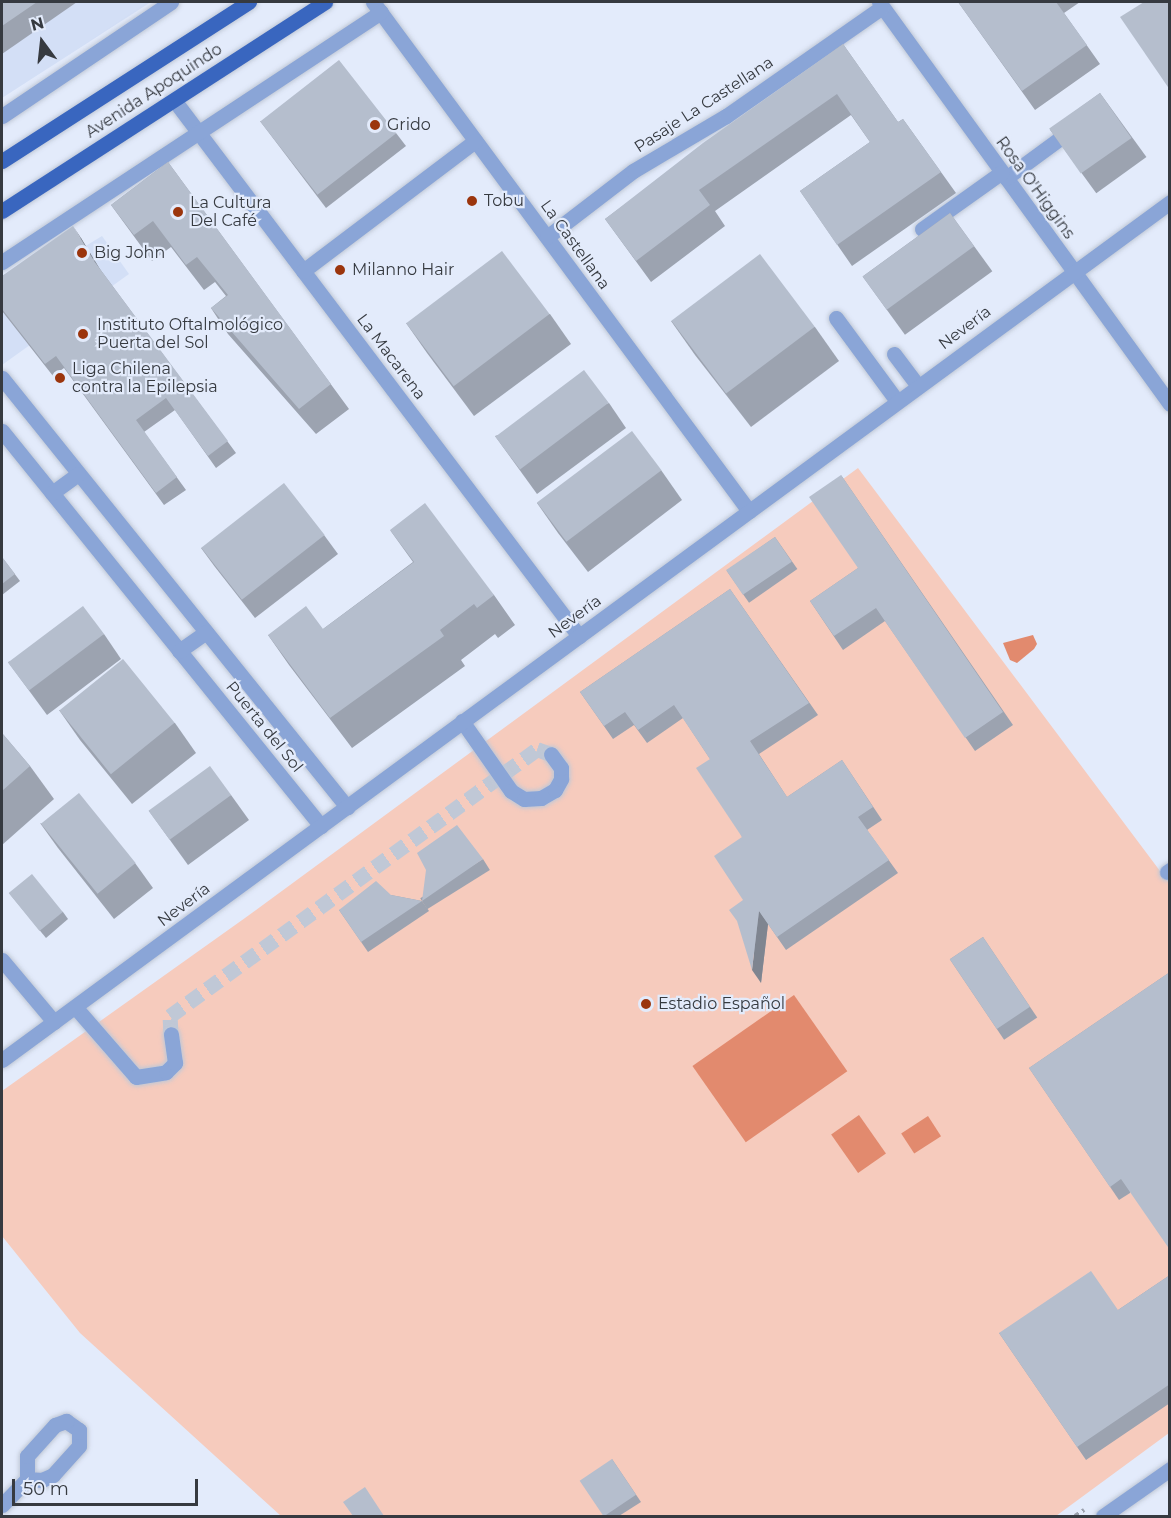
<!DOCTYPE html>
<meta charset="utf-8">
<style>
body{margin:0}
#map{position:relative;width:1171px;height:1518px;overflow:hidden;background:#e3ebfb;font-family:Montserrat,sans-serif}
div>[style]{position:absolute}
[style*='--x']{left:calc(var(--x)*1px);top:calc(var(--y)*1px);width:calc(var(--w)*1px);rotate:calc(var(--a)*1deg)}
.built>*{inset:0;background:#d3dff6}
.green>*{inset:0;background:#f6cbbd}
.water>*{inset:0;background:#e28a6e;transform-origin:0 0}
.minor-tunnel>*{height:15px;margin-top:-7.5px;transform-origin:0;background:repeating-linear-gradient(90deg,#c0c8d6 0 15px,transparent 0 23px)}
.path>*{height:4px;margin-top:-2px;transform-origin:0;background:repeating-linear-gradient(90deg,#9ba1ad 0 4.5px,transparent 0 9px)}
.roads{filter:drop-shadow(0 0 2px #c0c8d6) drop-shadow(0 0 2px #c0c8d6)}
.minor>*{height:15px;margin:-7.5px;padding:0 7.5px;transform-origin:7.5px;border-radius:7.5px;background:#8aa5d7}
.major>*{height:15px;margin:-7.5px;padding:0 7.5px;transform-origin:7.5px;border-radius:7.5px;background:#3966bf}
.wall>*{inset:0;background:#9ca3b0;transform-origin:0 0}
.shaded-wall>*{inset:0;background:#7f8590}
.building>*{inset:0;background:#b5becd;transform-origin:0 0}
.dots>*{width:16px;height:16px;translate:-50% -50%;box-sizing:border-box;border:3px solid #e3ebfb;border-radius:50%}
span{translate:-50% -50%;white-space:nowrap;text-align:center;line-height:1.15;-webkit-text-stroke:4.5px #e3ebfb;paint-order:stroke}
.street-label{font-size:16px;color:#363a40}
.poi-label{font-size:16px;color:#363a40}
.left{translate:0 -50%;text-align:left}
.frame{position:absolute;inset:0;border:3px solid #363a40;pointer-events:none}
.north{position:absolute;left:12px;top:12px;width:60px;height:60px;-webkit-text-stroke:4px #e3ebfb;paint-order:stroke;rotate:345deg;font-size:16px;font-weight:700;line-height:24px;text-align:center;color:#363a40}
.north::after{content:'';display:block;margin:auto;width:21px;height:27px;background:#363a40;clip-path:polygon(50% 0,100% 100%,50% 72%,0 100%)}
.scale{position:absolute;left:12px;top:1479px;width:186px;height:27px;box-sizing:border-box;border:3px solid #363a40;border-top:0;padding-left:8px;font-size:18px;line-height:21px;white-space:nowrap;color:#363a40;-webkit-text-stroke:4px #e3ebfb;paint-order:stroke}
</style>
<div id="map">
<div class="built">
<div style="clip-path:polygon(2px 2px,151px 2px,2px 98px)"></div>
<div style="clip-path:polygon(102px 236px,129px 274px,2px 365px,2px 297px)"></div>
</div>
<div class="green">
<div style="clip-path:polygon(858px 468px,1169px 883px,1169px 1433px,1056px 1516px,281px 1516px,80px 1333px,2px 1236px,2px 1091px,245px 918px)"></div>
</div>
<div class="water">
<div style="clip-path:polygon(1033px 635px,1037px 644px,1034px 649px,1017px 663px,1010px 660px,1003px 643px)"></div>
<div style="left:794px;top:995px;width:93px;height:124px;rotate:55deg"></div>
<div style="left:859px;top:1115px;width:47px;height:34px;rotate:55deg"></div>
<div style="left:928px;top:1116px;width:24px;height:32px;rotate:57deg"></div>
</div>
<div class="minor-tunnel">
<div style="--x:171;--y:1034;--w:18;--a:-93"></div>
<div style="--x:170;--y:1016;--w:454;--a:-36"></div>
<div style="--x:537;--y:749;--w:15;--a:20"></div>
</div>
<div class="path">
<div style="--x:1075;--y:1516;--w:11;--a:-34"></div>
</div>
<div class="roads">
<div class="minor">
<div style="--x:373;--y:2;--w:633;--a:53.55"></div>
<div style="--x:879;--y:2;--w:496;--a:54.1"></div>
<div style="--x:174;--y:100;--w:672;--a:52.93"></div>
<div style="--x:2;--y:116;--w:204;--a:-34"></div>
<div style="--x:1006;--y:178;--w:84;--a:-36.3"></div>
<div style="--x:922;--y:229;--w:98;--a:-35.5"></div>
<div style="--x:547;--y:237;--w:108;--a:-37.5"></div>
<div style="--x:633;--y:171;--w:108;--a:-30.6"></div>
<div style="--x:726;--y:116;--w:190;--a:-34.9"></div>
<div style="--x:2;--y:262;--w:454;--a:-33.4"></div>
<div style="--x:303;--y:271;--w:216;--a:-37.1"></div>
<div style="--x:836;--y:318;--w:103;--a:53.7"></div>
<div style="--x:894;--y:354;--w:40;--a:53"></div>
<div style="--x:2;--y:378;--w:551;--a:51.19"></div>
<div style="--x:2;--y:431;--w:508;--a:51.08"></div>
<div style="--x:52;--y:493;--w:32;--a:-36"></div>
<div style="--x:179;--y:651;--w:33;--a:-35"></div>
<div style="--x:462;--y:721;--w:85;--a:55"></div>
<div style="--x:511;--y:791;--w:15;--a:32"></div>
<div style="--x:524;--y:799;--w:17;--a:-3"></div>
<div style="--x:541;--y:798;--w:16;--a:-30"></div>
<div style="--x:555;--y:790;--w:13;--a:-61"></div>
<div style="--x:561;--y:779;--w:11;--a:-90"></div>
<div style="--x:561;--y:768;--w:17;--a:-126"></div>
<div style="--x:1167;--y:872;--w:4;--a:-34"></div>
<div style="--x:2;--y:960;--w:81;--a:50"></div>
<div style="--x:76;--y:1008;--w:91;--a:49"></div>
<div style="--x:136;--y:1077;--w:30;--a:-9"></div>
<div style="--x:166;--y:1072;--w:13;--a:-45"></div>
<div style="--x:175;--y:1063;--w:29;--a:-98"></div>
<div style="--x:2;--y:1060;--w:1449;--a:-36.3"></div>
<div style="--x:66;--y:1421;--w:16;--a:35"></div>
<div style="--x:79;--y:1430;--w:16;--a:90"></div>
<div style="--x:79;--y:1446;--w:39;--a:132"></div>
<div style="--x:53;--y:1475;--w:12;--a:156"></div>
<div style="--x:42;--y:1480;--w:15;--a:-176"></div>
<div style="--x:27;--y:1479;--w:23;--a:-90"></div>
<div style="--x:27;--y:1456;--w:42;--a:-47.9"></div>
<div style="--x:55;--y:1425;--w:12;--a:-20"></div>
<div style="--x:2;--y:1505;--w:36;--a:-46"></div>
<div style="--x:1103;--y:1516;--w:82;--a:-35"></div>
</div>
<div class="major">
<div style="--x:2;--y:161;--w:294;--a:-32.8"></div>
<div style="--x:2;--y:211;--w:385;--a:-32.9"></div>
</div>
</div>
<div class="wall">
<div style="clip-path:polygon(2px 2px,77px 2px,2px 54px)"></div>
<div style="clip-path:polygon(958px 2px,1080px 2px,1064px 13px,1100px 64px,1035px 110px)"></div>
<div style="clip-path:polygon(843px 44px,898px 122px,903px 119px,956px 193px,852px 266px,800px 191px,870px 142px,851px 115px,715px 211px,725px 226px,651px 282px,605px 219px)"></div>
<div style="left:1100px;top:93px;width:79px;height:62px;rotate:54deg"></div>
<div style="clip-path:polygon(260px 121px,396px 133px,406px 146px,326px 208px)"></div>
<div style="clip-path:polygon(168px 162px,349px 409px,316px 434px,228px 334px,211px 308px,226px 296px,215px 282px,204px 290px,171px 247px,152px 261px,111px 205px)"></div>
<div style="left:950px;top:213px;width:72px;height:108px;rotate:54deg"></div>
<div style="clip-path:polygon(81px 238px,100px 269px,236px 453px,216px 468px,175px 410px,144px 432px,186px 490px,164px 505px,64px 368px,53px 376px,2px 311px,2px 276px)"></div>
<div style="clip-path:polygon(550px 314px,571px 344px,474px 416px,427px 353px,406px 323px)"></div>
<div style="clip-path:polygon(671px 321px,815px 327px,839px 361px,751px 427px,695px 355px)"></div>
<div style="clip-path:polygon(609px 403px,626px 428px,537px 494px,495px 436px)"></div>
<div style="clip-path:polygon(661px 470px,682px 500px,588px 572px,558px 533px,537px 503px)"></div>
<div style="clip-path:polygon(841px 475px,1013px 725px,975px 751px,885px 621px,843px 650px,810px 601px,858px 568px)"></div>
<div style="clip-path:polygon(390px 530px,494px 595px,515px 625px,498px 638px,495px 634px,461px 660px,465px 666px,352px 748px,289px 665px,268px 635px,323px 629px,413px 562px)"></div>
<div style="clip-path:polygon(324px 535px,338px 554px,255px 618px,215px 567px,201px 548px)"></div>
<div style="left:775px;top:537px;width:39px;height:59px;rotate:55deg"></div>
<div style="clip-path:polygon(2px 557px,20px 581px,2px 595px)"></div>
<div style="clip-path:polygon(730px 589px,818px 715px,759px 754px,787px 797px,842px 760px,882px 820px,867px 830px,898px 873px,786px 950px,768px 924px,761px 983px,743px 900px,742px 837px,710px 759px,683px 718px,647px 743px,634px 725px,613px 739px,580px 692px)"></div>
<div style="clip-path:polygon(104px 634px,121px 659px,47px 715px,8px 662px)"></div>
<div style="clip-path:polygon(59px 710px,175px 723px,196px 753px,132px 804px,80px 740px)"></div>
<div style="clip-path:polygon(2px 733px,30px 766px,54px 799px,2px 845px)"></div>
<div style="clip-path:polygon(231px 795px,249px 820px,188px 865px,149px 811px)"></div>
<div style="clip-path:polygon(40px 823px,135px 863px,153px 888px,114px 919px,58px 848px)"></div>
<div style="left:483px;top:859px;width:13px;height:74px;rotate:58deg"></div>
<div style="clip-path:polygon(9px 893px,63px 912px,68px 919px,46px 938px)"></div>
<div style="clip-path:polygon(391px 895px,422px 901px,429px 911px,368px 952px,339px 910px)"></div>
<div style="left:983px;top:937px;width:97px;height:40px;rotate:56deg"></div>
<div style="clip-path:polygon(1170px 972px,1130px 1193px,1119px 1200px,1029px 1068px)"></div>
<div style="clip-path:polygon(1170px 1275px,1170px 1403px,1086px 1460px,999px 1333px,1118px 1310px)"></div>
<div style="clip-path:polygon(612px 1459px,641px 1502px,619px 1516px,604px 1516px)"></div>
</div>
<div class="shaded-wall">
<div style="clip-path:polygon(73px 226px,81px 238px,102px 273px,94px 261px)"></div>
<div style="clip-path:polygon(759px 911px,768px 924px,761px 983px,752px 970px)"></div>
</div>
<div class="building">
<div style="clip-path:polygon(2px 2px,37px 2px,2px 26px)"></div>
<div style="clip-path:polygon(958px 2px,1056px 2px,1087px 45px,1022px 91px)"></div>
<div style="clip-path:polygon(1144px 2px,1170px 2px,1170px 90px,1120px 17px)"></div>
<div style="clip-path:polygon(843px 44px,898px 122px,903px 119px,941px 172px,837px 245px,800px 191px,870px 142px,837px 94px,699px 190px,710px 205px,636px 261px,605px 219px,703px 143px)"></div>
<div style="left:339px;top:60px;width:93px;height:100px;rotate:52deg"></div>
<div style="left:1100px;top:93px;width:55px;height:62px;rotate:55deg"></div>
<div style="clip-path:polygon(168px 162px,331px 384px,299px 409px,211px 308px,228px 295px,197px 257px,186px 265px,153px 221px,134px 235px,111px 205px)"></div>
<div style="left:950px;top:213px;width:41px;height:108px;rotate:54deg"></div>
<div style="clip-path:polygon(73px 226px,94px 261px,228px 441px,208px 456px,166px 398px,136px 420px,177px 477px,156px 493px,56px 356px,45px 364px,2px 309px,2px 276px)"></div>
<div style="left:502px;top:251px;width:79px;height:120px;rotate:53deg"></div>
<div style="left:760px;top:254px;width:91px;height:111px;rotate:53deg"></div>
<div style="left:584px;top:370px;width:41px;height:111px;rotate:53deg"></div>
<div style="left:632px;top:431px;width:49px;height:119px;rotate:53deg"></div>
<div style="clip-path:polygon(841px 475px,1003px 712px,965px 738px,876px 608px,834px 636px,810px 601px,858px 568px,809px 497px)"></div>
<div style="left:284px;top:483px;width:66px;height:105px;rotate:52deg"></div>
<div style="clip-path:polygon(425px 503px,494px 595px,477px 608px,474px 604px,440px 630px,444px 636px,330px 718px,268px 635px,306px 606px,323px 629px,414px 562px,390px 530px)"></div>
<div style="left:775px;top:537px;width:30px;height:59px;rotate:56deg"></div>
<div style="clip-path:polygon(2px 557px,15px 574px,2px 584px)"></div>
<div style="clip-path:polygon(730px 589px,809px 703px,750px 741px,787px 797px,842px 760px,873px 807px,858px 817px,889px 860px,777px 937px,759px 911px,752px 970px,737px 921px,729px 910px,743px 900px,714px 856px,742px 837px,696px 768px,710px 759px,674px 705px,638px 730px,625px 712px,604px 726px,580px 692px)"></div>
<div style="left:83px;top:606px;width:35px;height:94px;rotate:53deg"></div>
<div style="left:123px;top:659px;width:82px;height:82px;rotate:51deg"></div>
<div style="clip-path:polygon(2px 733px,30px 766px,2px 791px)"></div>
<div style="left:210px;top:766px;width:36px;height:76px;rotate:54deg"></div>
<div style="left:79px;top:793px;width:90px;height:49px;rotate:51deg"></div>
<div style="clip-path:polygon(457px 825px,483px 859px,422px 901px,426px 870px,417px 853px)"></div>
<div style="left:32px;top:874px;width:49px;height:30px;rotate:51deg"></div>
<div style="clip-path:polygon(376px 881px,391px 895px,422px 901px,361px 942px,339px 910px)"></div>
<div style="left:983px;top:937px;width:84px;height:40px;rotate:56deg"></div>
<div style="clip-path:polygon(1170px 972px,1170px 1250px,1121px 1179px,1110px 1187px,1029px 1068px)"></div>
<div style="clip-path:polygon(1091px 1271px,1118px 1310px,1170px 1275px,1170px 1384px,1077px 1447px,999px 1333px)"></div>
<div style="left:612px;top:1459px;width:43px;height:39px;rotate:56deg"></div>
<div style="clip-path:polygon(365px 1487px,384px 1516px,353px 1516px,343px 1502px)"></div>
</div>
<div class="dots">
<div style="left:375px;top:125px;background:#9b350d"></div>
<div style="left:472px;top:201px;background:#9b350d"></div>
<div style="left:178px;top:212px;background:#9b350d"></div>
<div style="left:82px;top:253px;background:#9b350d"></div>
<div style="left:340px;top:270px;background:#9b350d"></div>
<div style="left:83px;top:334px;background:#9b350d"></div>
<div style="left:60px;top:378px;background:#9b350d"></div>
<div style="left:646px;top:1004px;background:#9b350d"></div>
</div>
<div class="street-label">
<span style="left:154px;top:91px;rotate:-33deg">Avenida Apoquindo</span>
<span style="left:704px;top:105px;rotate:-33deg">Pasaje La Castellana</span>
<span style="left:1035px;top:188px;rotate:54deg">Rosa O'Higgins</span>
<span style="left:575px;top:245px;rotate:54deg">La Castellana</span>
<span style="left:965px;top:328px;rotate:-37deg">Nevería</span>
<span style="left:391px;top:357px;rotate:53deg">La Macarena</span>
<span style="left:575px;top:617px;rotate:-36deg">Nevería</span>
<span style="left:264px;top:727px;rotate:51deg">Puerta del Sol</span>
<span style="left:184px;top:905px;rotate:-37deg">Nevería</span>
</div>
<div class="poi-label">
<span class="left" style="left:387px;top:125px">Grido</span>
<span class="left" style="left:484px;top:201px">Tobu</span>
<span class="left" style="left:190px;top:212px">La Cultura<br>Del Café</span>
<span class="left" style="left:94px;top:253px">Big John</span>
<span class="left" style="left:352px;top:270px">Milanno Hair</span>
<span class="left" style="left:97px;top:334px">Instituto Oftalmológico<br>Puerta del Sol</span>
<span class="left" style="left:72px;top:378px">Liga Chilena<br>contra la Epilepsia</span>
<span class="left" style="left:658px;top:1004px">Estadio Español</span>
</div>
<div class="frame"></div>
<div class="north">N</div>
<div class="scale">50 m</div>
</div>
